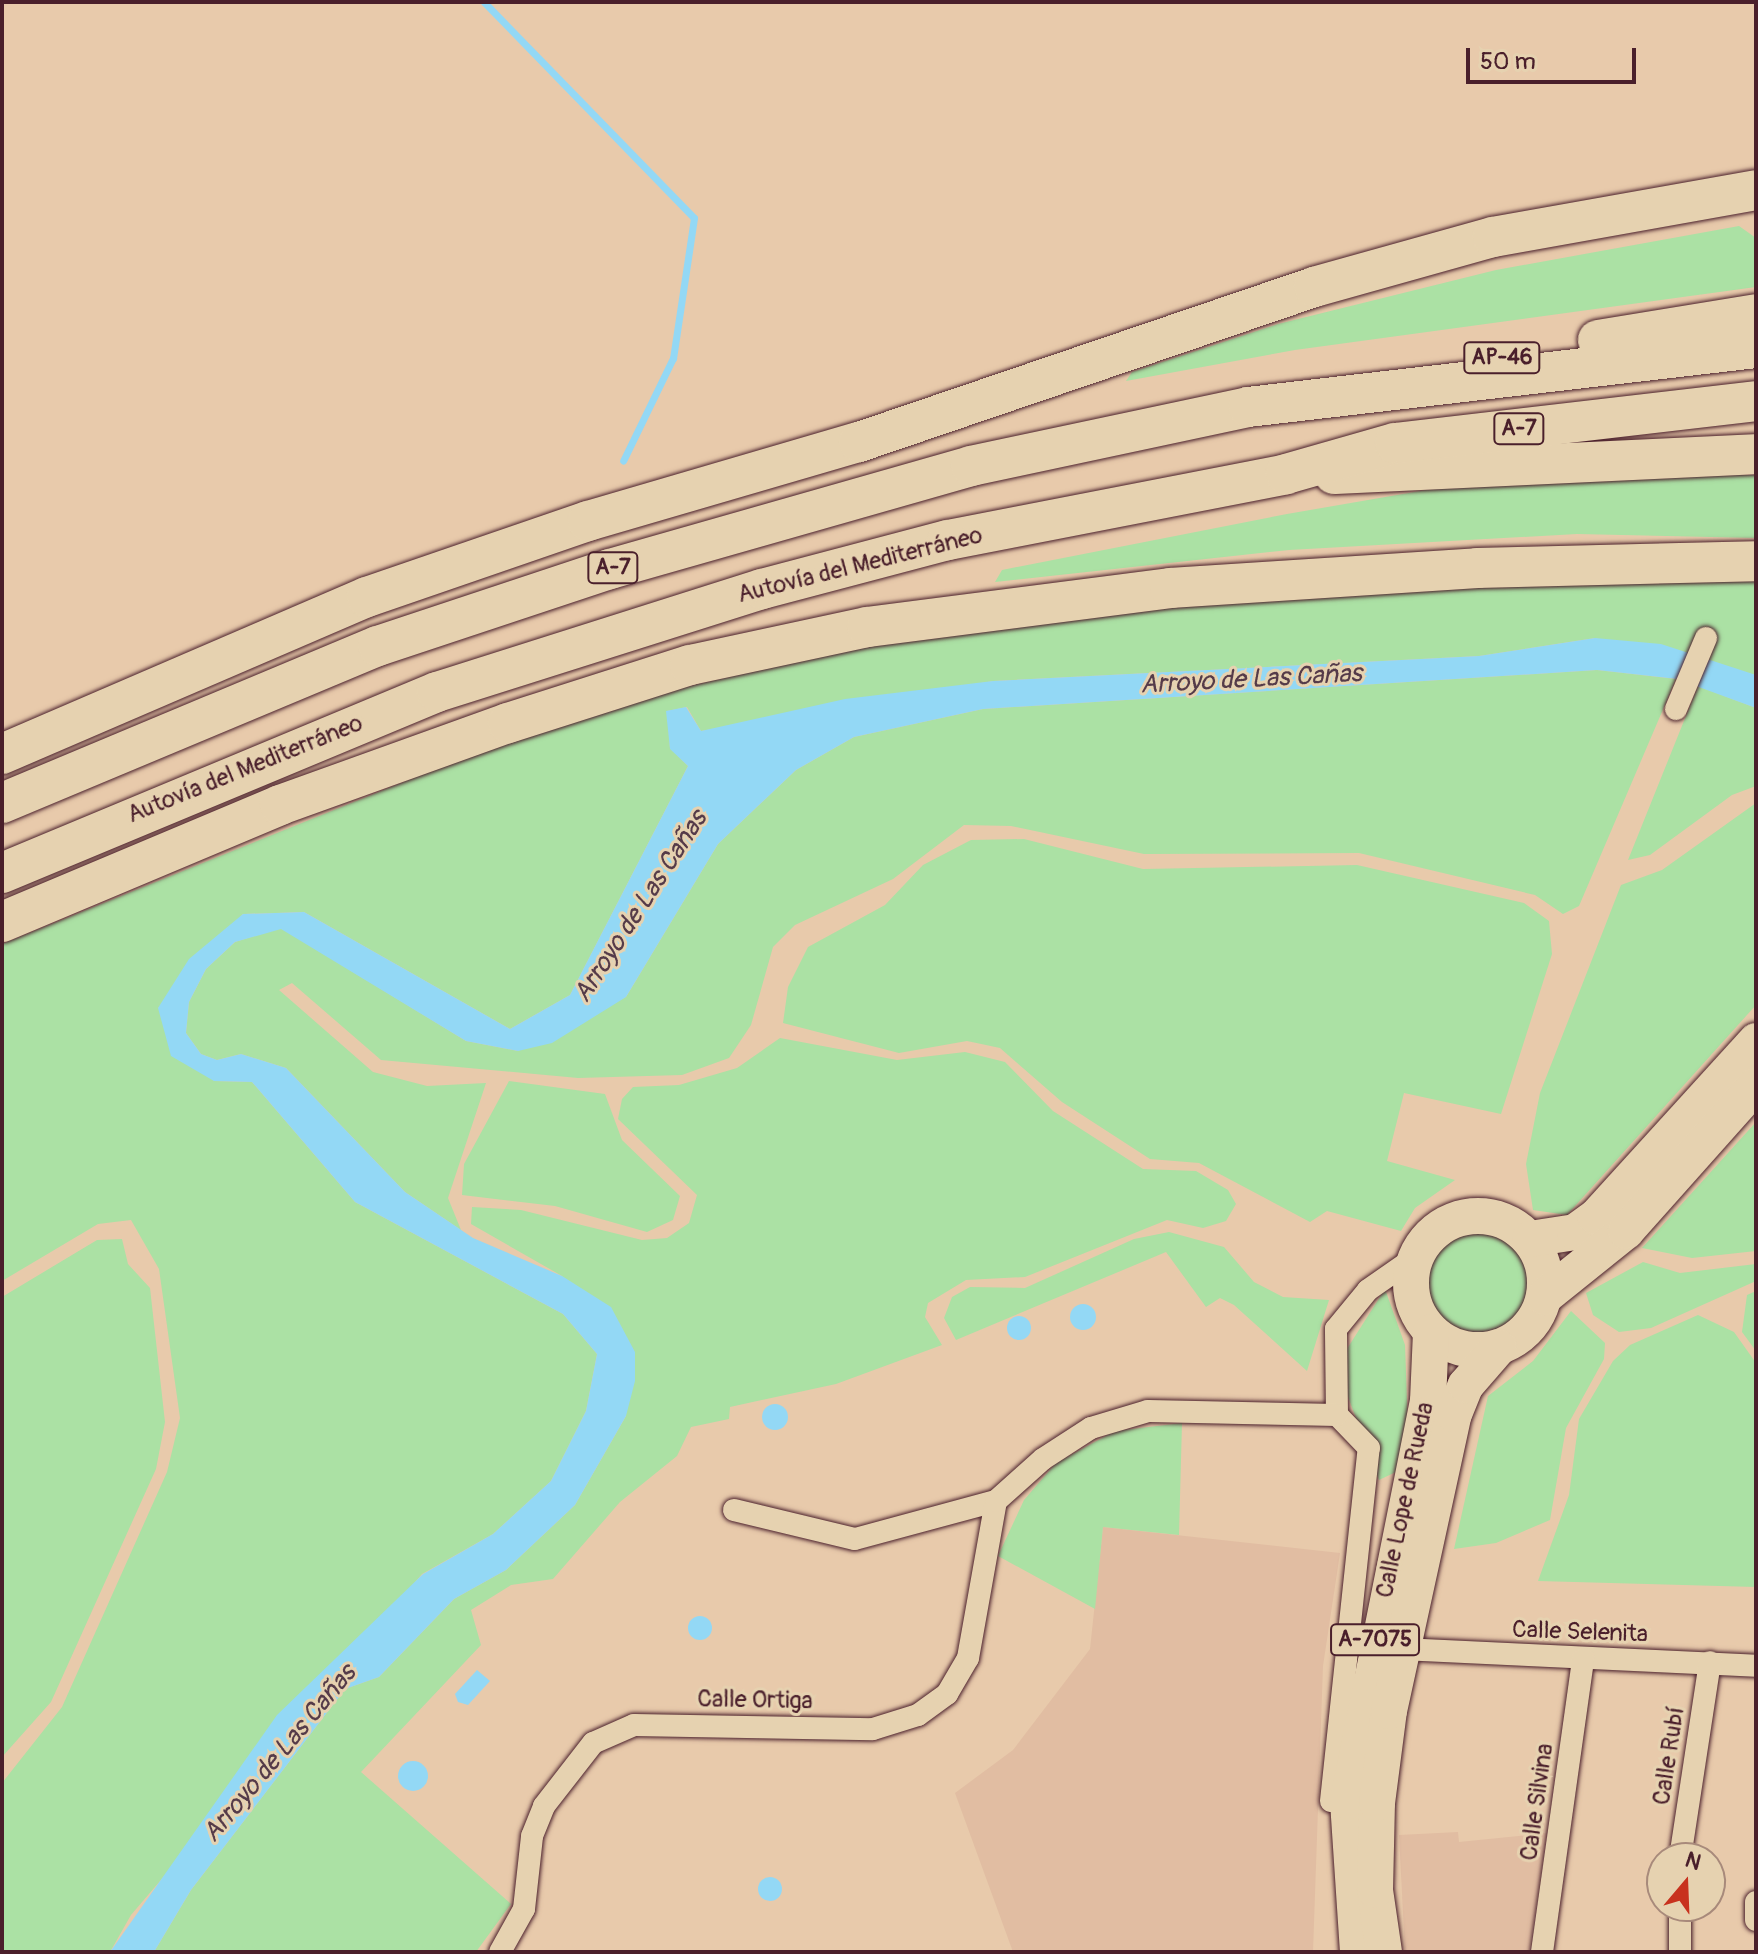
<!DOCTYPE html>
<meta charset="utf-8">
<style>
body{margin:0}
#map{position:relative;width:1758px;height:1954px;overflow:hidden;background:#e8caab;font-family:Pangolin,sans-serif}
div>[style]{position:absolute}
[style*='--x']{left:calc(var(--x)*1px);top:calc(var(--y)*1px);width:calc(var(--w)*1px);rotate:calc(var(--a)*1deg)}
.built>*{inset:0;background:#e1bda2}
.green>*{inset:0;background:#abe1a4}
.round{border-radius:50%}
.water>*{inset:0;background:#93d8f5}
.stream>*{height:7px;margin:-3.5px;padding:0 3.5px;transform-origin:3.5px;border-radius:3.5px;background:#93d8f5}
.roads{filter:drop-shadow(0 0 2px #4a1f2b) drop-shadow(0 0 2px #4a1f2b)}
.street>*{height:22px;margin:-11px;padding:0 11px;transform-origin:11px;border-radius:11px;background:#e6d2b0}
.primary>*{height:36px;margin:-18px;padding:0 18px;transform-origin:18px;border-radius:18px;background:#e6d2b0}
.primary>.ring{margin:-18px;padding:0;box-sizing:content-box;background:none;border:36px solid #e6d2b0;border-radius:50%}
.highway>*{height:40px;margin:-20px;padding:0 20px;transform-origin:20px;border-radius:20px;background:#e6d2b0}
span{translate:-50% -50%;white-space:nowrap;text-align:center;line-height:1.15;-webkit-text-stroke:6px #e6d2b0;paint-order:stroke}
.shield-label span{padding:2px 6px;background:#e6d2b0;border:2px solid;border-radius:6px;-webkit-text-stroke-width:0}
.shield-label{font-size:22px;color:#4a1f2b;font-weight:700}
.street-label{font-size:24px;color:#4a1f2b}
.water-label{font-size:26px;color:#553b49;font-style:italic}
.frame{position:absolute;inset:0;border:4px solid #4a1f2b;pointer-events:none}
.north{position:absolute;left:1646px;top:1842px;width:80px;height:80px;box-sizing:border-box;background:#e6d2b0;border:2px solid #a88a7b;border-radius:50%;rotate:19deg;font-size:22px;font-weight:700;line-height:32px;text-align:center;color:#4a1f2b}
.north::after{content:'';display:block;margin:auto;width:28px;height:36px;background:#c8321e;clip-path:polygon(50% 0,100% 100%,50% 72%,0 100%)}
.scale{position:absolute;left:1466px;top:48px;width:170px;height:36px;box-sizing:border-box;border:4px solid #4a1f2b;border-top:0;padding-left:10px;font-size:24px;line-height:28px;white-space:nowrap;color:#4a1f2b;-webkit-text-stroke:6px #e6d2b0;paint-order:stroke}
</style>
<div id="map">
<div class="built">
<div style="clip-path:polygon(1103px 1527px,1340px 1553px,1323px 1666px,1313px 1952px,1013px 1952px,955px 1793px,1013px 1750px,1090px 1649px)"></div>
<div style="clip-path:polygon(1458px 1832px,1459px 1842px,1547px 1833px,1529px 1952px,1405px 1952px,1399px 1835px)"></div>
</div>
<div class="green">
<div style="clip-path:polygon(1739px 226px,1756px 238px,1756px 287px,1295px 350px,1126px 381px,1132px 372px,1278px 324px,1496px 270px)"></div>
<div style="clip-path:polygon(1618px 475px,1756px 475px,1756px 538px,1577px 534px,1289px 550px,995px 582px,1002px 570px,1287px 514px,1449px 486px)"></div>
<div style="clip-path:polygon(1756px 572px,1756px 675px,1595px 638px,1479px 656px,993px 681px,701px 731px,687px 707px,667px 711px,670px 748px,688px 766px,570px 995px,510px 1029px,304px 912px,243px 914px,158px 1008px,214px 1081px,252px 1082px,355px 1202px,563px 1314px,597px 1354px,586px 1411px,551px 1481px,493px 1534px,422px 1574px,131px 1915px,110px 1952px,2px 1952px,2px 1783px,62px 1707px,167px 1472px,180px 1418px,159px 1269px,131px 1220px,98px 1224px,2px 1281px,2px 944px,572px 714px,905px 635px,1297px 595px)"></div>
<div style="clip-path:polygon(1597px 670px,1676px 679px,1579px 906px,1563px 914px,1535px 895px,1359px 853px,1144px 854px,1011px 826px,964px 825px,893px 879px,795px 925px,773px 947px,751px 1025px,729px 1058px,682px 1075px,578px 1078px,381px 1060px,292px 983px,279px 990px,373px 1072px,427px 1086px,486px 1083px,448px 1198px,461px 1230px,405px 1192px,286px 1068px,241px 1054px,217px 1060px,201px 1054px,186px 1033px,189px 1002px,206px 969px,235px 942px,281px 928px,466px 1041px,518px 1051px,626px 997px,718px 844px,796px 770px,854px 737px,983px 709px)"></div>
<div style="clip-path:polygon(1698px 686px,1756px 708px,1756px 786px,1732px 795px,1650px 855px,1628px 860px)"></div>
<div style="clip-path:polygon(1756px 803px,1756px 1005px,1567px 1215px,1533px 1210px,1526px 1164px,1540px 1093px,1621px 885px,1662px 870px)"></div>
<div style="clip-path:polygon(1024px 839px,1143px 869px,1357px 865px,1524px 903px,1549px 921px,1552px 954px,1501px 1114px,1404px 1093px,1387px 1161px,1455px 1180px,1415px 1208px,1401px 1231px,1327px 1211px,1310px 1222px,1199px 1163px,1150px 1159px,1062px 1102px,1000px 1048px,967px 1041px,899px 1053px,783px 1023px,788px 987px,808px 947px,885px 905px,923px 865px,971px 840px)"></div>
<div style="clip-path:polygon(780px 1038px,897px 1060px,965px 1052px,1005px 1062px,1053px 1111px,1143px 1169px,1196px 1171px,1228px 1190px,1236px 1204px,1226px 1221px,1203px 1228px,1167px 1220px,1025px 1277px,966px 1280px,928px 1303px,925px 1317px,942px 1345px,836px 1384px,730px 1407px,729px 1419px,691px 1427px,677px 1456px,620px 1502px,553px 1579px,511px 1585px,471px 1610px,481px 1645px,361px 1772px,511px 1904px,476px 1952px,154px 1952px,191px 1890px,345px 1689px,379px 1677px,454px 1599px,506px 1570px,575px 1505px,626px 1416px,562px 1276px,471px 1224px,472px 1207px,521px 1210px,642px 1240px,667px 1238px,689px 1223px,697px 1195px,618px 1119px,622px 1099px,633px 1087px,679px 1085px,737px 1068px)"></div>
<div style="clip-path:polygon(509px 1081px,605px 1094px,622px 1140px,680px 1196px,673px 1220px,647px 1232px,555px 1206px,462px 1195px,464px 1164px)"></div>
<div style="clip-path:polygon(1756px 1122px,1756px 1251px,1692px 1258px,1642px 1248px)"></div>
<div class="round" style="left:1425px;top:1229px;width:104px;height:104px"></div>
<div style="clip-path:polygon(1169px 1232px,1224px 1247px,1254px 1282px,1283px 1297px,1329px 1300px,1307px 1371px,1234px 1305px,1220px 1298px,1206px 1307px,1166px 1252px,956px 1340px,944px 1318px,952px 1297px,970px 1287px,1025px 1288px,1134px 1239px)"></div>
<div style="clip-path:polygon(122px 1239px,128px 1264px,150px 1288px,165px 1422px,156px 1469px,51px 1702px,2px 1757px,2px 1297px,97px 1240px)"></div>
<div style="clip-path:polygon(1643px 1262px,1680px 1273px,1756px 1264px,1756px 1281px,1651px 1328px,1619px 1332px,1593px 1315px,1586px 1293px)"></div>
<div style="clip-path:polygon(1385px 1289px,1405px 1345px,1408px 1428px,1398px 1471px,1379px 1480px,1347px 1394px,1345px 1352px)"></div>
<div style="clip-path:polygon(1756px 1291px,1756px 1351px,1742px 1332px,1747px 1295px)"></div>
<div style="clip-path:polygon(1571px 1311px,1605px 1343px,1604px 1359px,1566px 1428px,1550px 1520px,1496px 1543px,1454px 1549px,1488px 1396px,1533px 1361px)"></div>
<div style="clip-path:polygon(1698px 1315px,1734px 1332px,1756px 1363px,1756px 1587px,1538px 1581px,1569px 1495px,1579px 1419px,1613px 1361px,1630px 1345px)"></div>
<div style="clip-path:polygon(1182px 1423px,1179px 1535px,1103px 1527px,1095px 1609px,998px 1556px,1024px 1500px,1056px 1463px,1115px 1431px)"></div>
</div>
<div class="water">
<div style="clip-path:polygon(1595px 638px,1661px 644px,1756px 675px,1756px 708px,1677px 679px,1597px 670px,983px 709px,854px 737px,796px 770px,718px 844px,626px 997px,552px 1043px,518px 1051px,466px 1041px,281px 929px,235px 942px,206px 969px,189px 1002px,186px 1033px,201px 1054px,217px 1060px,241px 1054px,286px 1068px,405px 1192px,473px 1238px,562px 1276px,611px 1307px,635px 1352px,635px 1381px,626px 1416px,575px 1505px,506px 1570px,454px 1599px,379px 1677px,345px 1689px,191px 1890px,154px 1952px,110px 1952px,277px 1715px,423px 1574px,493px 1534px,551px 1481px,586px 1411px,597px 1354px,563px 1314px,355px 1202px,252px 1082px,214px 1081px,171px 1056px,158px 1008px,189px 959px,243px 914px,304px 912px,510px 1029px,570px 995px,688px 766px,670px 749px,666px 711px,686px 707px,701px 731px,845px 699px,993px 681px,1479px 656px)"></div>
<div class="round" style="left:1070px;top:1304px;width:26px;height:26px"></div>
<div class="round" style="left:1007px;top:1316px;width:24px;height:24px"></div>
<div class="round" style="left:762px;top:1404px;width:26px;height:26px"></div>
<div class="round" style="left:688px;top:1616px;width:24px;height:24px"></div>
<div style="clip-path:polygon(477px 1670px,490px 1681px,468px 1705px,458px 1702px,455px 1694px)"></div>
<div class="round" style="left:398px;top:1761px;width:30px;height:30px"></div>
<div class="round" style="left:758px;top:1877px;width:24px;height:24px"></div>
</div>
<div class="stream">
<div style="--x:484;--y:2;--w:301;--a:45.8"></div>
<div style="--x:694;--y:218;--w:142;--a:98.5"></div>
<div style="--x:673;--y:358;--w:114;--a:115.9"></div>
</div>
<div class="roads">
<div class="street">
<div style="--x:1676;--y:709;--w:77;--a:-67.1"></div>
<div style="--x:734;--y:1510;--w:124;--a:13.5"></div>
<div style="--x:855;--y:1539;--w:146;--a:-15.1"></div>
<div style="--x:1402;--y:1649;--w:354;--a:2.7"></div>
<div style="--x:1331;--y:1801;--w:355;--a:-83.9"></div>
<div style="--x:1369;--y:1448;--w:46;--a:-134.1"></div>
<div style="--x:1337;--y:1415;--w:86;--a:-90.7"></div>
<div style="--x:1336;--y:1329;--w:50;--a:-50.6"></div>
<div style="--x:1368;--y:1290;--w:56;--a:-34.8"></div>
<div style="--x:1680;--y:1858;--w:198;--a:-81.3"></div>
<div style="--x:1756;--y:1902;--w:18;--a:90"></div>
<div style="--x:1680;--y:1906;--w:46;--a:90"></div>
<div style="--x:500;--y:1952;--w:49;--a:-60.8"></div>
<div style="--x:524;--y:1909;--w:73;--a:-83.7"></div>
<div style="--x:532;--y:1836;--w:32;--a:-68"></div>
<div style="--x:544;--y:1806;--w:80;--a:-52.1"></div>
<div style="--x:593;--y:1743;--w:45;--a:-23.7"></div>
<div style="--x:634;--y:1725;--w:239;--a:1"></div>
<div style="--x:873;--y:1729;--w:47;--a:-17.3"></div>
<div style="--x:918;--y:1715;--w:36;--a:-36"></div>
<div style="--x:947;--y:1694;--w:42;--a:-59.7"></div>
<div style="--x:968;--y:1658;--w:159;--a:-79.9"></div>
<div style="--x:996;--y:1501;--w:63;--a:-41.8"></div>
<div style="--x:1043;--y:1459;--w:57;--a:-32.9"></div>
<div style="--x:1091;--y:1428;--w:59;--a:-16.6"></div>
<div style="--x:1148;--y:1411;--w:189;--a:1.2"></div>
<div style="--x:1542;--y:1952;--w:296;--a:-82"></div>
</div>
<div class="primary">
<div class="ring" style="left:1411px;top:1216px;width:98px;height:98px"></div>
<div style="--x:1530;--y:1239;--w:46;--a:-8.8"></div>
<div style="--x:1575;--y:1232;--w:26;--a:-36"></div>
<div style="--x:1596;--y:1217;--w:238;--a:-47.7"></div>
<div style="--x:1544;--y:1297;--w:105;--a:-38.8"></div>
<div style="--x:1626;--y:1231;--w:195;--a:-48.3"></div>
<div style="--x:1358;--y:1952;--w:151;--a:-93.8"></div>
<div style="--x:1348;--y:1801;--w:408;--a:-78.7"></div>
<div style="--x:1428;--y:1401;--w:69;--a:-87.5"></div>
<div style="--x:1384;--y:1952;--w:63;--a:-98.3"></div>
<div style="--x:1375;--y:1890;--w:87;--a:-88.7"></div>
<div style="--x:1377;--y:1803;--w:93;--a:-82.6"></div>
<div style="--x:1389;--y:1711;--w:304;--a:-77.7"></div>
<div style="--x:1454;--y:1414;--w:31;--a:-68"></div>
<div style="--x:1466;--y:1385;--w:50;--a:-49"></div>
</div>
<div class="highway">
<div style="--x:1598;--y:340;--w:160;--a:-9.3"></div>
<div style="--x:1334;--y:474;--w:422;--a:-2.7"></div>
<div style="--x:2;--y:754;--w:397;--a:-23.3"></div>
<div style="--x:367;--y:597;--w:234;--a:-19"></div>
<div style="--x:588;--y:521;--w:282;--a:-16.3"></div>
<div style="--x:859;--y:442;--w:481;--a:-18.8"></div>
<div style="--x:1314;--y:287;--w:186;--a:-15.6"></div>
<div style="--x:1493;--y:237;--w:267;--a:-10.1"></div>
<div style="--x:2;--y:803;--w:407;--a:-22.7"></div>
<div style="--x:378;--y:646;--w:244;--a:-18.4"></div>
<div style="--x:610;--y:569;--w:375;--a:-15.9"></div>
<div style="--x:971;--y:466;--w:283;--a:-12"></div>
<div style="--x:1248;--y:407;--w:511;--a:-6.62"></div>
<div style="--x:2;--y:873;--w:471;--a:-22.6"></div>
<div style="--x:437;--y:692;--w:341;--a:-17.6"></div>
<div style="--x:762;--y:589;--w:192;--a:-14.8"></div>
<div style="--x:948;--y:540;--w:344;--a:-11"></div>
<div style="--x:1286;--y:474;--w:113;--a:-15.9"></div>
<div style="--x:1395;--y:443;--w:363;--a:-6.6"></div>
<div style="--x:2;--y:922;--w:302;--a:-22.8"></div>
<div style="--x:280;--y:805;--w:242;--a:-19.8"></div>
<div style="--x:508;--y:723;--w:191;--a:-17.7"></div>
<div style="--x:690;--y:665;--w:181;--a:-12.1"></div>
<div style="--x:867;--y:627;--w:305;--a:-7.3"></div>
<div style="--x:1170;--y:588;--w:308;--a:-3.7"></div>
<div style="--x:1477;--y:568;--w:279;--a:-1.4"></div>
</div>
</div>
<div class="shield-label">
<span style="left:1502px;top:358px">AP-46</span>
<span style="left:1519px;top:429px">A-7</span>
<span style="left:613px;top:568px">A-7</span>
<span style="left:1375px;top:1640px">A-7075</span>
</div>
<div class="street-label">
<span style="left:860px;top:565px;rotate:-14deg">Autovía del Mediterráneo</span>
<span style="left:245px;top:769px;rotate:-22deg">Autovía del Mediterráneo</span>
<span style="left:1405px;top:1500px;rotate:-78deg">Calle Lope de Rueda</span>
<span style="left:1580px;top:1632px;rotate:2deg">Calle Selenita</span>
<span style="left:755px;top:1700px;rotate:1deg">Calle Ortiga</span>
<span style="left:1669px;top:1756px;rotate:-81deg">Calle Rubí</span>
<span style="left:1537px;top:1802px;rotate:-82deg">Calle Silvina</span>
</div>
<div class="water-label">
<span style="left:1251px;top:680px;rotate:-3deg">Arroyo de Las Cañas</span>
<span style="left:641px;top:907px;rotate:-57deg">Arroyo de Las Cañas</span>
<span style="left:280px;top:1754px;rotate:-50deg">Arroyo de Las Cañas</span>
</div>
<div class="frame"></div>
<div class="north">N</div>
<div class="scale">50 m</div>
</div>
